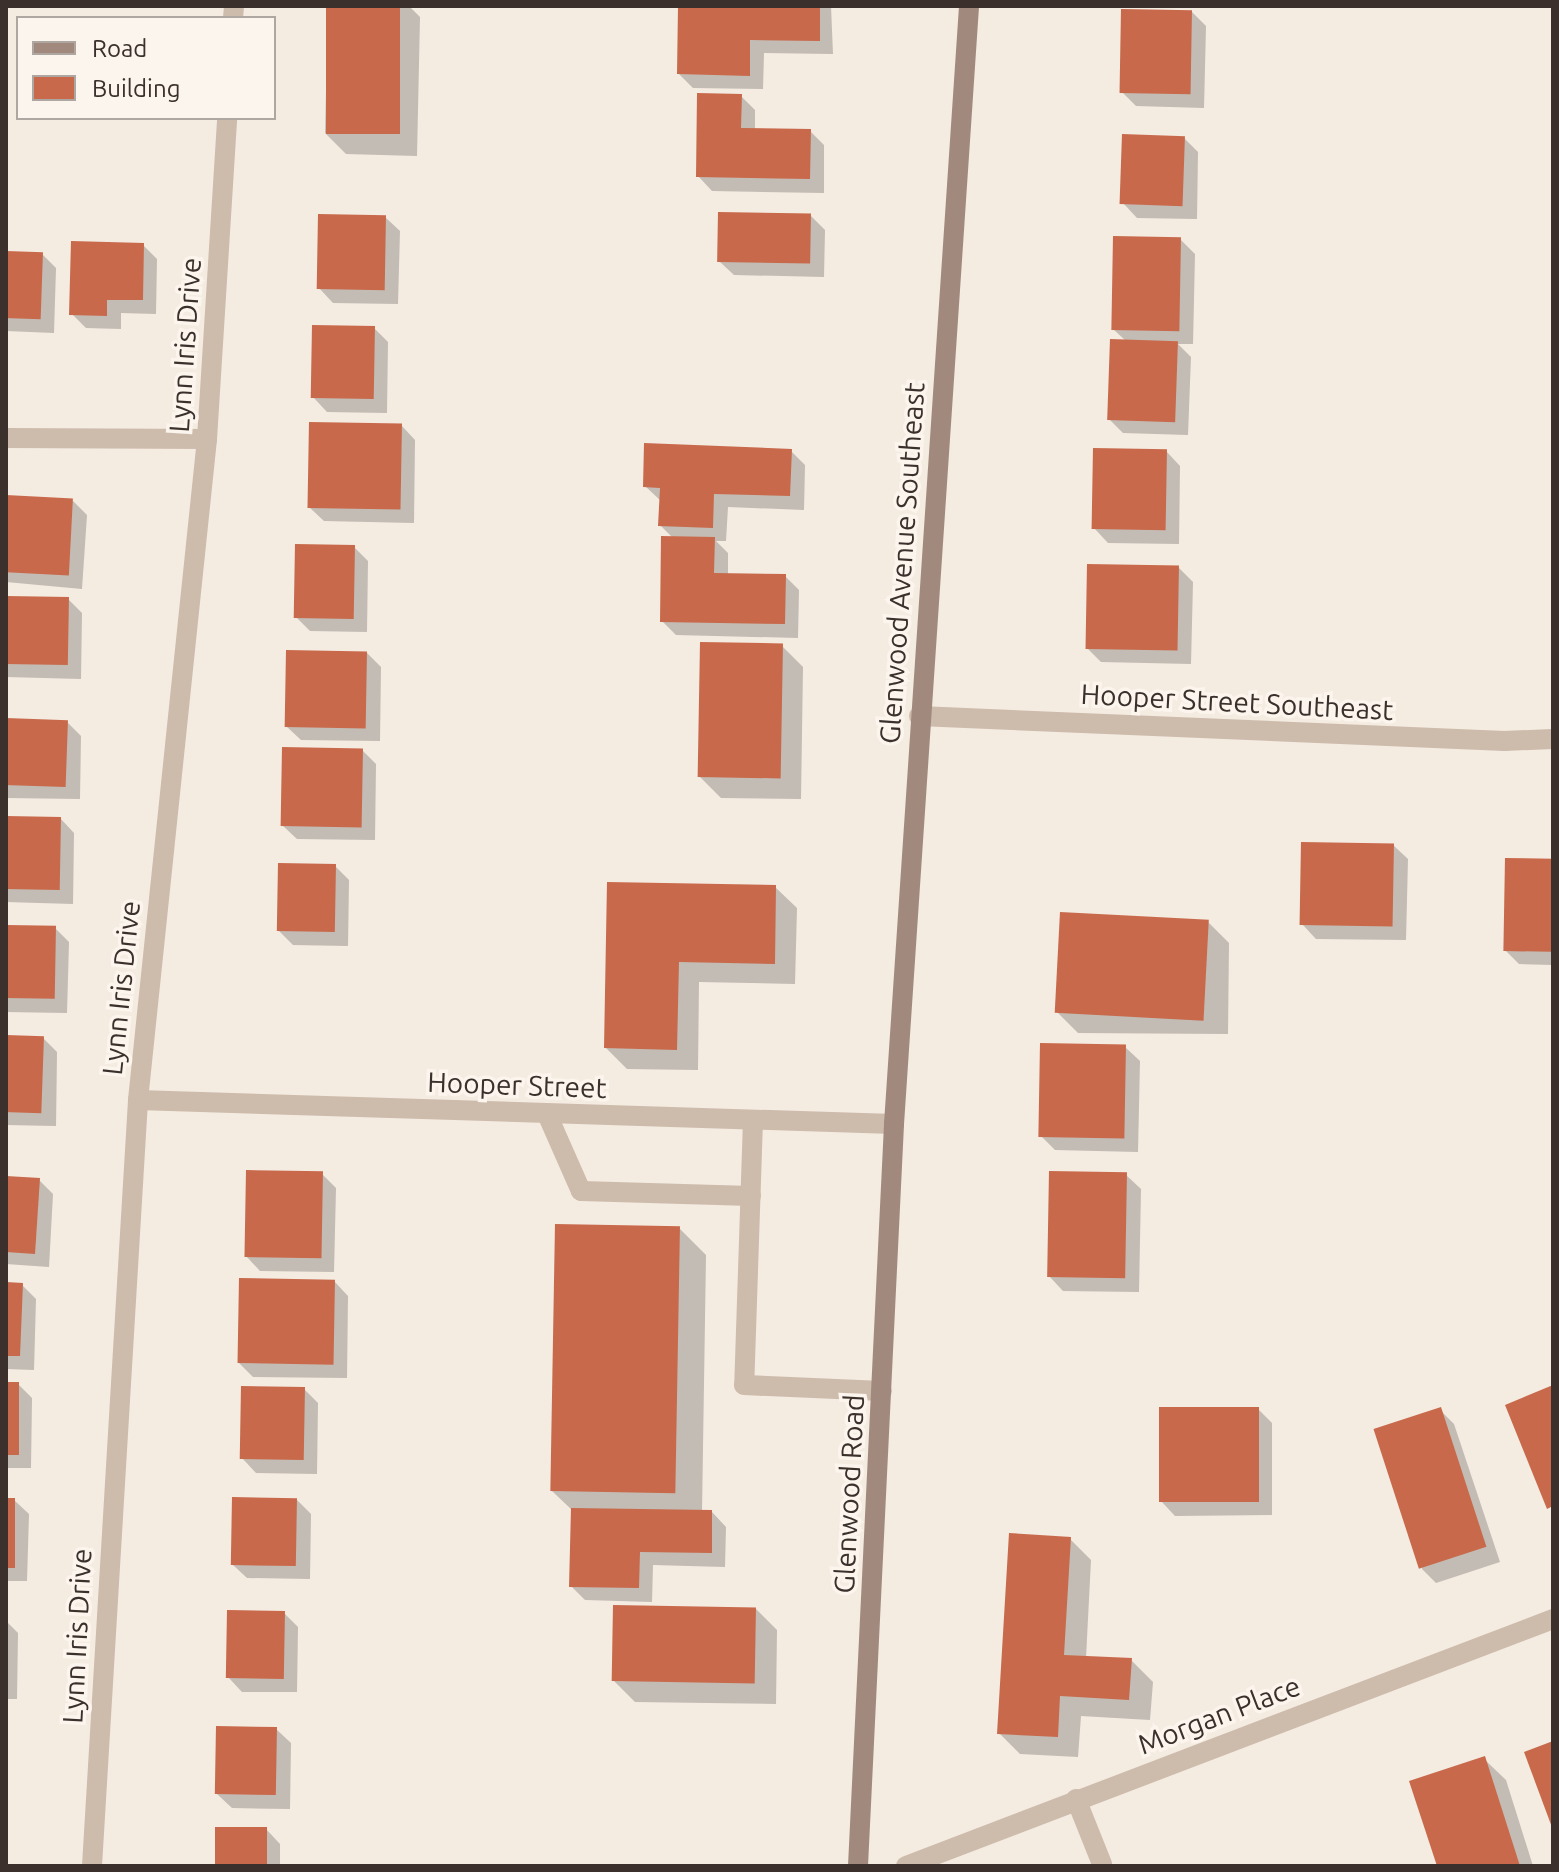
<!DOCTYPE html>
<style>
body{margin:0}
#map{position:relative;width:1559px;height:1872px;overflow:hidden;background:#f4ebe1;font-family:Ubuntu,sans-serif}
div>[style]{position:absolute}
[style*='--x']{left:calc(var(--x)*1px);top:calc(var(--y)*1px);width:calc(var(--w)*1px);rotate:calc(var(--a)*1deg)}
.shadow>*{inset:0;background:#0003}
.building>*{inset:0;background:#c8694b;transform-origin:0 0}
.lane>*{height:20px;margin:-10px;padding:0 10px;transform-origin:10px;border-radius:10px;background:#cdbbac}
.street>*{height:20px;margin:-10px;padding:0 10px;transform-origin:10px;border-radius:10px;background:#cdbbac}
.secondary>*{height:20px;margin:-10px;padding:0 10px;transform-origin:10px;border-radius:10px;background:#a18a7d}
span{translate:-50% -50%;white-space:nowrap;text-align:center;line-height:1.15;-webkit-text-stroke:7px #fbf5ee;paint-order:stroke}
.street-label{font-size:28px;color:#3b302b}
.frame{position:absolute;inset:0;border:8px solid #3b302b;pointer-events:none}
.legend{position:absolute;left:16px;top:16px;width:260px;height:104px;box-sizing:border-box;background:#fbf5ee;border:2px solid #aea6a0;margin:0;padding:10px 14px;list-style:none;font-size:24px;color:#3b302b}
.legend li{display:flex;align-items:center;gap:16px;height:40px}
.legend b{width:40px;border:2px solid #aea6a0}
</style>
<div id="map">
<div class="shadow">
<div style="clip-path:polygon(328px 6px,409px 6px,420px 17px,417px 156px,346px 154px,325px 133px)"></div>
<div style="clip-path:polygon(680px 6px,831px 6px,833px 54px,764px 53px,763px 89px,693px 88px,679px 74px)"></div>
<div style="clip-path:polygon(1192px 12px,1206px 26px,1204px 108px,1136px 106px,1122px 92px)"></div>
<div style="clip-path:polygon(741px 96px,755px 110px,755px 130px,810px 131px,824px 145px,824px 193px,712px 191px,698px 176px)"></div>
<div style="clip-path:polygon(1184px 138px,1198px 152px,1197px 219px,1137px 218px,1123px 203px)"></div>
<div style="clip-path:polygon(810px 215px,825px 230px,824px 277px,734px 275px,719px 261px)"></div>
<div style="clip-path:polygon(385px 217px,400px 231px,398px 304px,333px 303px,319px 288px)"></div>
<div style="clip-path:polygon(1180px 239px,1195px 254px,1193px 344px,1178px 344px,1191px 357px,1188px 435px,1123px 433px,1109px 419px,1126px 341px,1113px 329px)"></div>
<div style="clip-path:polygon(143px 245px,157px 259px,156px 314px,121px 313px,121px 329px,86px 328px,72px 314px)"></div>
<div style="clip-path:polygon(6px 253px,42px 254px,56px 268px,54px 333px,6px 331px)"></div>
<div style="clip-path:polygon(374px 328px,388px 342px,387px 413px,327px 412px,313px 397px)"></div>
<div style="clip-path:polygon(401px 425px,415px 440px,414px 523px,324px 521px,309px 507px)"></div>
<div style="clip-path:polygon(791px 451px,805px 465px,804px 510px,728px 507px,726px 541px,716px 541px,728px 553px,728px 575px,785px 576px,799px 590px,798px 638px,676px 635px,662px 621px,673px 538px,660px 525px,661px 501px,645px 486px)"></div>
<div style="clip-path:polygon(1166px 451px,1180px 466px,1179px 544px,1108px 543px,1094px 528px)"></div>
<div style="clip-path:polygon(6px 497px,73px 501px,87px 515px,82px 589px,6px 582px)"></div>
<div style="clip-path:polygon(354px 547px,368px 561px,367px 632px,310px 631px,296px 617px)"></div>
<div style="clip-path:polygon(1179px 568px,1193px 582px,1191px 664px,1101px 662px,1087px 648px)"></div>
<div style="clip-path:polygon(6px 598px,68px 599px,82px 613px,81px 679px,6px 677px)"></div>
<div style="clip-path:polygon(782px 646px,803px 667px,801px 799px,721px 798px,700px 777px)"></div>
<div style="clip-path:polygon(367px 653px,381px 667px,380px 741px,301px 740px,286px 726px)"></div>
<div style="clip-path:polygon(6px 720px,67px 722px,81px 736px,80px 799px,6px 798px)"></div>
<div style="clip-path:polygon(362px 750px,376px 764px,375px 840px,297px 839px,282px 825px)"></div>
<div style="clip-path:polygon(6px 818px,60px 818px,74px 833px,73px 904px,6px 902px)"></div>
<div style="clip-path:polygon(1393px 845px,1408px 859px,1406px 940px,1316px 939px,1302px 924px)"></div>
<div style="clip-path:polygon(1553px 861px,1553px 965px,1519px 964px,1505px 950px)"></div>
<div style="clip-path:polygon(335px 866px,349px 880px,348px 946px,293px 945px,279px 931px)"></div>
<div style="clip-path:polygon(609px 884px,775px 887px,797px 908px,795px 984px,699px 982px,698px 1070px,627px 1069px,606px 1048px)"></div>
<div style="clip-path:polygon(1208px 922px,1229px 943px,1228px 1034px,1078px 1033px,1057px 1012px)"></div>
<div style="clip-path:polygon(6px 927px,55px 928px,69px 942px,67px 1013px,6px 1012px)"></div>
<div style="clip-path:polygon(6px 1037px,43px 1038px,57px 1052px,56px 1126px,6px 1125px)"></div>
<div style="clip-path:polygon(1125px 1047px,1140px 1061px,1138px 1152px,1055px 1150px,1041px 1136px)"></div>
<div style="clip-path:polygon(322px 1174px,336px 1188px,334px 1272px,260px 1271px,246px 1256px)"></div>
<div style="clip-path:polygon(1126px 1175px,1141px 1189px,1139px 1292px,1063px 1291px,1049px 1276px)"></div>
<div style="clip-path:polygon(6px 1178px,39px 1180px,53px 1194px,49px 1267px,6px 1264px)"></div>
<div style="clip-path:polygon(679px 1228px,706px 1255px,702px 1512px,712px 1512px,726px 1527px,725px 1567px,653px 1565px,652px 1602px,585px 1600px,571px 1586px,573px 1511px,552px 1491px)"></div>
<div style="clip-path:polygon(334px 1281px,348px 1296px,347px 1378px,253px 1377px,239px 1363px)"></div>
<div style="clip-path:polygon(6px 1284px,22px 1285px,36px 1299px,34px 1370px,6px 1369px)"></div>
<div style="clip-path:polygon(6px 1384px,18px 1384px,32px 1398px,31px 1468px,6px 1468px)"></div>
<div style="clip-path:polygon(304px 1389px,318px 1403px,317px 1474px,256px 1473px,242px 1458px)"></div>
<div style="clip-path:polygon(1258px 1409px,1272px 1423px,1272px 1515px,1175px 1516px,1161px 1501px)"></div>
<div style="clip-path:polygon(1440px 1410px,1454px 1424px,1500px 1562px,1436px 1583px,1422px 1569px)"></div>
<div style="clip-path:polygon(6px 1500px,14px 1500px,29px 1514px,27px 1581px,6px 1581px)"></div>
<div style="clip-path:polygon(297px 1500px,311px 1514px,310px 1579px,247px 1578px,232px 1564px)"></div>
<div style="clip-path:polygon(1070px 1539px,1091px 1560px,1086px 1658px,1131px 1660px,1153px 1682px,1150px 1720px,1081px 1716px,1078px 1757px,1020px 1754px,999px 1733px)"></div>
<div style="clip-path:polygon(756px 1609px,777px 1630px,776px 1704px,635px 1702px,614px 1681px)"></div>
<div style="clip-path:polygon(284px 1613px,298px 1627px,297px 1692px,242px 1692px,228px 1677px)"></div>
<div style="clip-path:polygon(6px 1621px,18px 1633px,17px 1699px,6px 1699px)"></div>
<div style="clip-path:polygon(276px 1729px,291px 1743px,290px 1809px,232px 1808px,217px 1794px)"></div>
<div style="clip-path:polygon(1484px 1759px,1506px 1780px,1533px 1866px,1439px 1866px)"></div>
<div style="clip-path:polygon(266px 1829px,280px 1844px,280px 1866px,216px 1866px)"></div>
</div>
<div class="building">
<div style="left:326px;top:6px;width:74px;height:128px"></div>
<div style="clip-path:polygon(678px 6px,820px 6px,820px 41px,750px 40px,750px 76px,677px 74px)"></div>
<div style="left:1121px;top:9px;width:71px;height:84px;rotate:1deg"></div>
<div style="clip-path:polygon(697px 93px,742px 94px,741px 128px,811px 129px,810px 179px,696px 177px)"></div>
<div style="left:1122px;top:134px;width:63px;height:70px;rotate:2deg"></div>
<div style="left:718px;top:212px;width:93px;height:50px;rotate:1deg"></div>
<div style="left:318px;top:214px;width:68px;height:75px;rotate:1deg"></div>
<div style="left:1113px;top:236px;width:68px;height:94px;rotate:1deg"></div>
<div style="clip-path:polygon(71px 241px,144px 243px,143px 300px,107px 300px,107px 316px,69px 315px)"></div>
<div style="left:6px;top:251px;width:37px;height:67px;rotate:2deg"></div>
<div style="left:312px;top:325px;width:63px;height:73px;rotate:1deg"></div>
<div style="left:1110px;top:339px;width:68px;height:81px;rotate:2deg"></div>
<div style="left:309px;top:422px;width:93px;height:86px;rotate:1deg"></div>
<div style="clip-path:polygon(644px 443px,792px 449px,790px 496px,714px 494px,713px 528px,658px 526px,660px 488px,643px 487px)"></div>
<div style="left:1093px;top:448px;width:74px;height:81px;rotate:1deg"></div>
<div style="left:6px;top:495px;width:67px;height:77px;rotate:3deg"></div>
<div style="clip-path:polygon(661px 536px,715px 537px,714px 573px,786px 574px,785px 624px,660px 622px)"></div>
<div style="left:295px;top:544px;width:60px;height:74px;rotate:1deg"></div>
<div style="left:1087px;top:564px;width:92px;height:85px;rotate:1deg"></div>
<div style="left:6px;top:596px;width:63px;height:68px;rotate:1deg"></div>
<div style="left:700px;top:642px;width:83px;height:135px;rotate:1deg"></div>
<div style="left:286px;top:650px;width:81px;height:77px;rotate:1deg"></div>
<div style="left:6px;top:718px;width:62px;height:67px;rotate:2deg"></div>
<div style="left:282px;top:747px;width:81px;height:79px;rotate:1deg"></div>
<div style="left:6px;top:816px;width:55px;height:73px;rotate:1deg"></div>
<div style="left:1301px;top:842px;width:93px;height:83px;rotate:1deg"></div>
<div style="left:1505px;top:858px;width:48px;height:93px;rotate:1deg"></div>
<div style="left:278px;top:863px;width:58px;height:68px;rotate:1deg"></div>
<div style="clip-path:polygon(607px 882px,776px 885px,775px 964px,679px 962px,677px 1050px,604px 1048px)"></div>
<div style="left:1060px;top:912px;width:149px;height:101px;rotate:3deg"></div>
<div style="left:6px;top:925px;width:50px;height:73px;rotate:1deg"></div>
<div style="left:6px;top:1035px;width:38px;height:77px;rotate:2deg"></div>
<div style="left:1040px;top:1043px;width:86px;height:94px;rotate:1deg"></div>
<div style="left:246px;top:1170px;width:77px;height:87px;rotate:1deg"></div>
<div style="left:1049px;top:1171px;width:78px;height:106px;rotate:1deg"></div>
<div style="clip-path:polygon(6px 1176px,40px 1178px,35px 1254px,6px 1252px)"></div>
<div style="left:555px;top:1224px;width:125px;height:267px;rotate:1deg"></div>
<div style="left:239px;top:1278px;width:96px;height:85px;rotate:1deg"></div>
<div style="clip-path:polygon(6px 1282px,23px 1283px,20px 1356px,6px 1356px)"></div>
<div style="left:6px;top:1382px;width:13px;height:73px"></div>
<div style="clip-path:polygon(1553px 1385px,1553px 1506px,1547px 1509px,1505px 1405px)"></div>
<div style="left:241px;top:1386px;width:64px;height:73px;rotate:1deg"></div>
<div style="left:1159px;top:1407px;width:100px;height:95px"></div>
<div style="left:1441px;top:1407px;width:147px;height:71px;rotate:72deg"></div>
<div style="left:232px;top:1497px;width:65px;height:68px;rotate:1deg"></div>
<div style="left:6px;top:1498px;width:9px;height:70px"></div>
<div style="clip-path:polygon(571px 1508px,712px 1510px,712px 1553px,640px 1552px,639px 1588px,569px 1587px)"></div>
<div style="clip-path:polygon(1009px 1533px,1071px 1537px,1064px 1655px,1132px 1658px,1129px 1700px,1060px 1696px,1058px 1737px,997px 1734px)"></div>
<div style="left:613px;top:1605px;width:143px;height:76px;rotate:1deg"></div>
<div style="left:227px;top:1610px;width:58px;height:68px;rotate:1deg"></div>
<div style="left:216px;top:1726px;width:61px;height:68px;rotate:1deg"></div>
<div style="clip-path:polygon(1553px 1741px,1553px 1830px,1524px 1752px)"></div>
<div style="clip-path:polygon(1485px 1756px,1520px 1866px,1437px 1866px,1409px 1781px)"></div>
<div style="left:215px;top:1827px;width:52px;height:39px"></div>
</div>
<div class="lane">
<div style="--x:547;--y:1114;--w:84;--a:66.2"></div>
<div style="--x:581;--y:1191;--w:170;--a:1.7"></div>
<div style="--x:753;--y:1120;--w:265;--a:91.9"></div>
<div style="--x:744;--y:1385;--w:138;--a:2.5"></div>
<div style="--x:1076;--y:1799;--w:70;--a:68.2"></div>
</div>
<div class="street">
<div style="--x:233;--y:18;--w:12;--a:-85"></div>
<div style="--x:6;--y:438;--w:201;--a:0.3"></div>
<div style="--x:919;--y:716;--w:586;--a:2.45"></div>
<div style="--x:1504;--y:741;--w:49;--a:-2.3"></div>
<div style="--x:138;--y:1100;--w:756;--a:1.82"></div>
<div style="--x:92;--y:1866;--w:767;--a:-86.56"></div>
<div style="--x:138;--y:1100;--w:665;--a:-84.04"></div>
<div style="--x:207;--y:439;--w:322;--a:-86.4"></div>
<div style="--x:906;--y:1866;--w:693;--a:-20.89"></div>
</div>
<div class="secondary">
<div style="--x:858;--y:1866;--w:743;--a:-87.22"></div>
<div style="--x:894;--y:1124;--w:1121;--a:-86.16"></div>
</div>
<div class="street-label">
<span style="left:185px;top:345px;rotate:-86deg">Lynn Iris Drive</span>
<span style="left:902px;top:563px;rotate:-86deg">Glenwood Avenue Southeast</span>
<span style="left:1237px;top:702px;rotate:3deg">Hooper Street Southeast</span>
<span style="left:121px;top:988px;rotate:-84deg">Lynn Iris Drive</span>
<span style="left:517px;top:1085px;rotate:2deg">Hooper Street</span>
<span style="left:849px;top:1494px;rotate:-87deg">Glenwood Road</span>
<span style="left:77px;top:1636px;rotate:-87deg">Lynn Iris Drive</span>
<span style="left:1219px;top:1715px;rotate:-21deg">Morgan Place</span>
</div>
<div class="frame"></div>
<ul class="legend">
<li><b style="height:10px;background:#a18a7d"></b>Road</li>
<li><b style="height:22px;background:#c8694b"></b>Building</li>
</ul>
</div>
